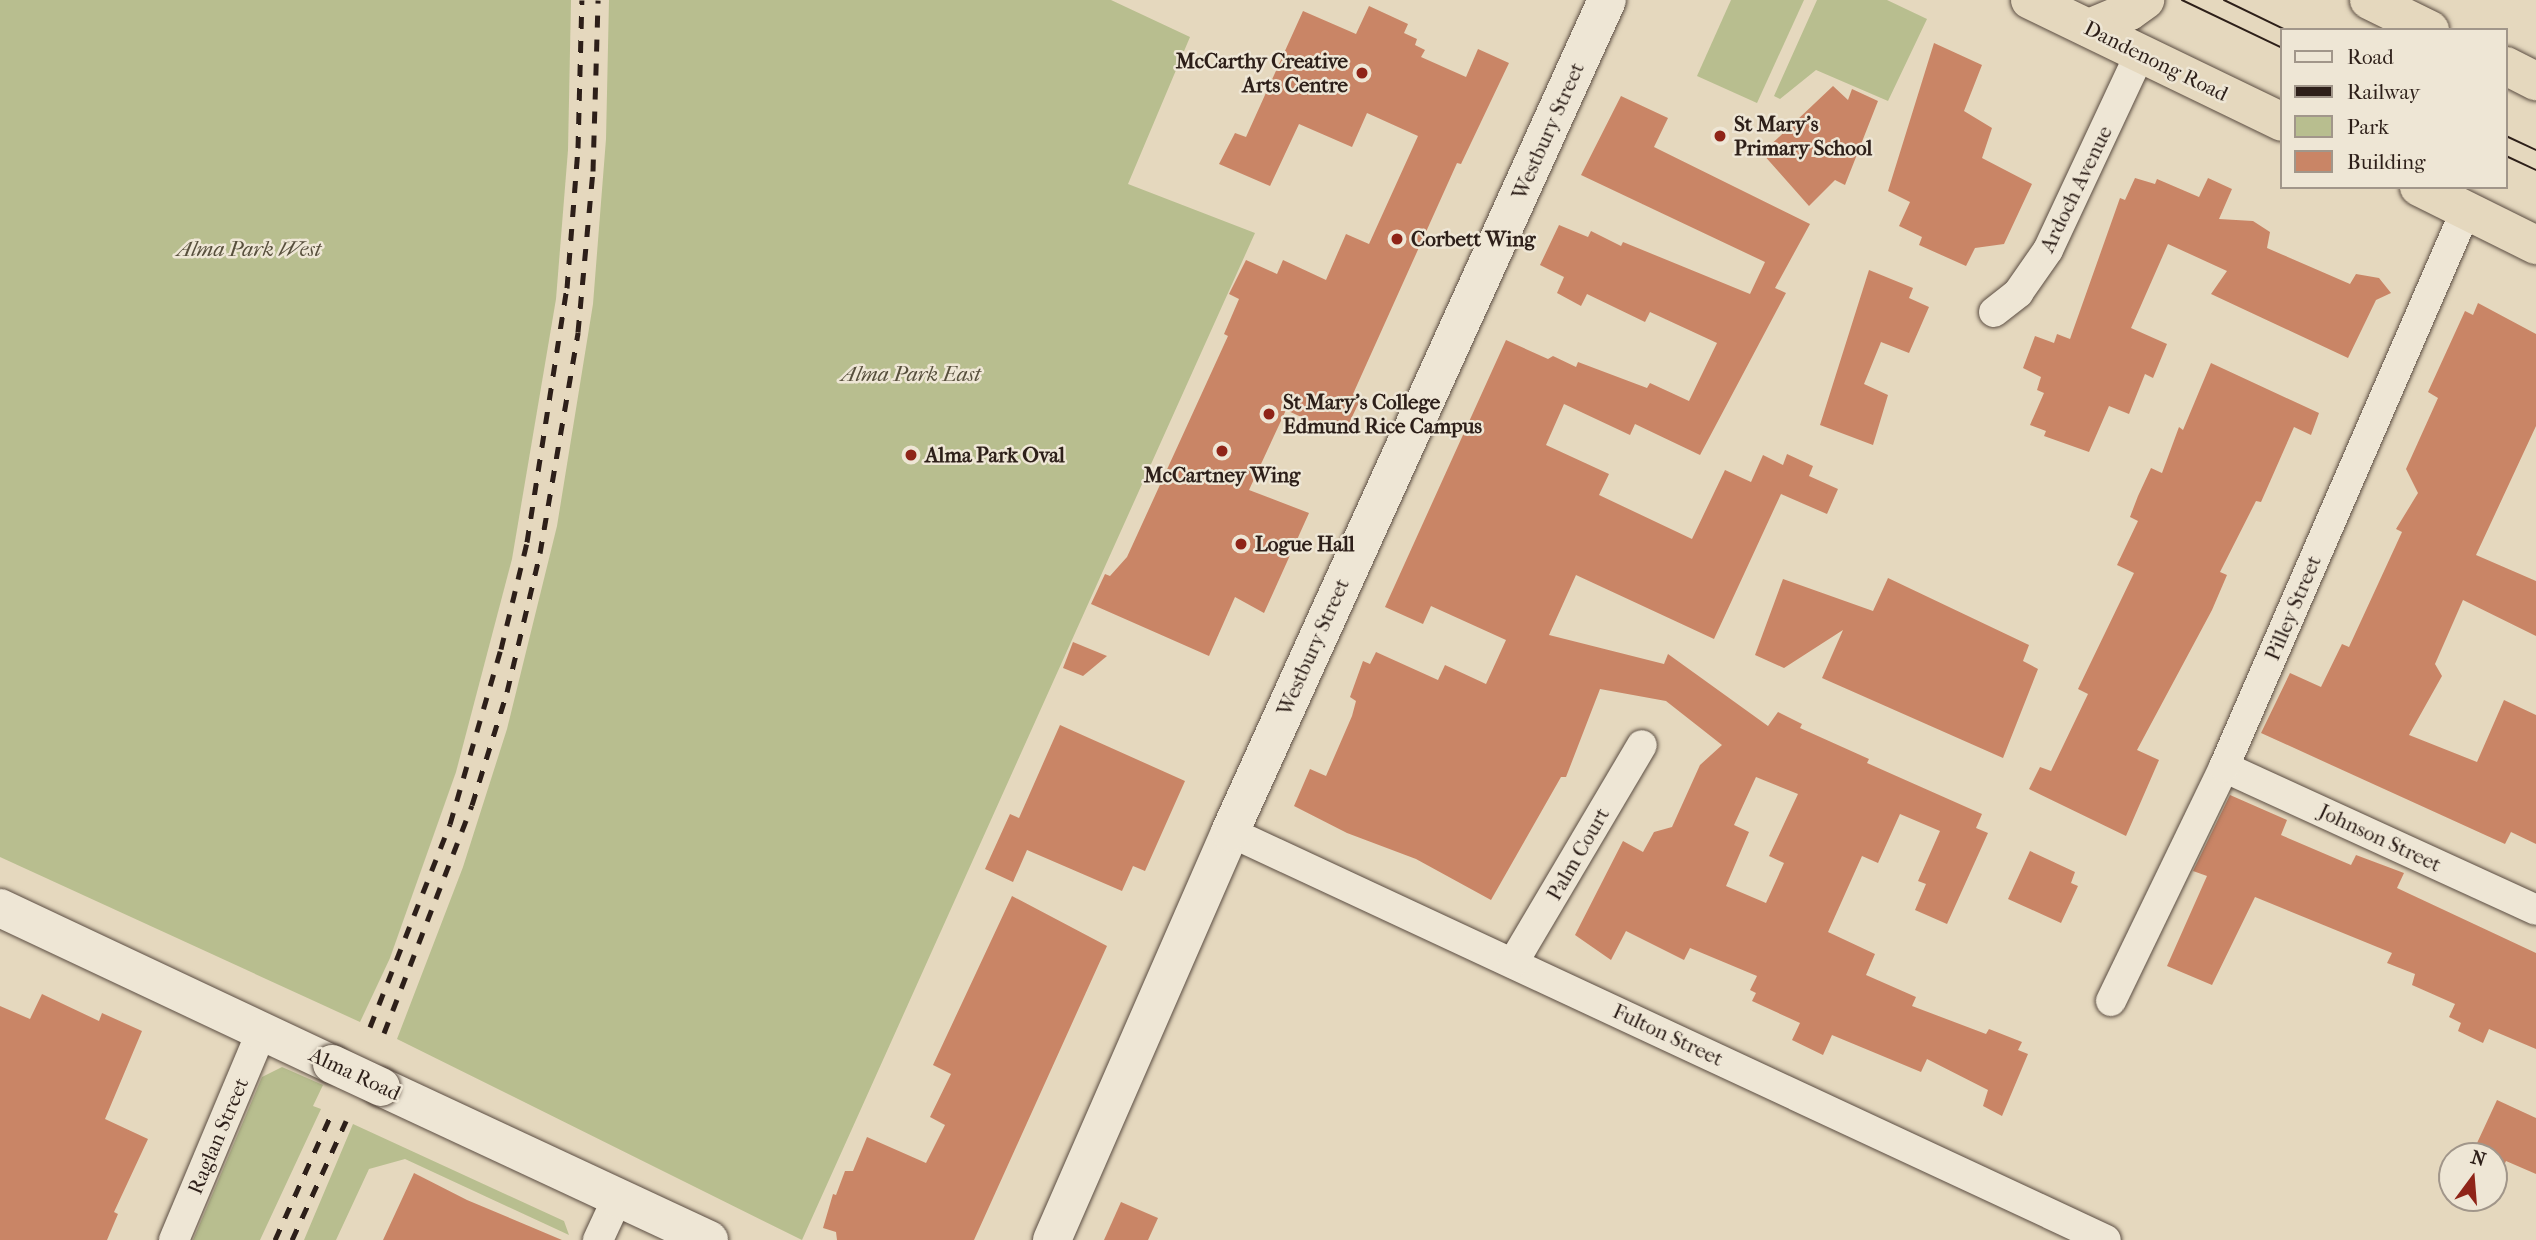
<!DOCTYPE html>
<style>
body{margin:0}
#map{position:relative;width:2536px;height:1240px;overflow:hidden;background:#e5d8be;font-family:"IM FELL French Canon",serif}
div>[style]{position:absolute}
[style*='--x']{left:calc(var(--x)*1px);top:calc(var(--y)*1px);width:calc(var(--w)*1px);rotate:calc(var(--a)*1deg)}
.green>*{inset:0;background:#b8be8f}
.building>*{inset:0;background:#c98566}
.roads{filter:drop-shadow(0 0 2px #5b4d42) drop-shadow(0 0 2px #5b4d42)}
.minor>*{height:30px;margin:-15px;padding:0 15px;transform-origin:15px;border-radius:15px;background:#eee6d5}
.tertiary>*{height:38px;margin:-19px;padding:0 19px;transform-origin:19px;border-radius:19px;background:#eee6d5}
.trunk>*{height:38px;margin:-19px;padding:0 19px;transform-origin:19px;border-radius:19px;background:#e5d8be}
.tram>*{height:2px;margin:-1px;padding:0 1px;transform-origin:1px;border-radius:1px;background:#2d1f19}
.rail>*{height:5px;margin-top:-2.5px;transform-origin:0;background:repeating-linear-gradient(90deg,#2d1f19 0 12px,transparent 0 24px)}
.bridges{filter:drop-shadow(0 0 2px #5b4d42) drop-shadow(0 0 2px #5b4d42)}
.tertiary-bridge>*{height:38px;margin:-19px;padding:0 19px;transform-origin:19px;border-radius:19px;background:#eee6d5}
.dots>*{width:19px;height:19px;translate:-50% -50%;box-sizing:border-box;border:4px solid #eee6d5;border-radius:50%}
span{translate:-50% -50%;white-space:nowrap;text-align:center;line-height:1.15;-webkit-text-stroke:5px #eee6d5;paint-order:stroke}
.poi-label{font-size:21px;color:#2d1f19;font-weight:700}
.right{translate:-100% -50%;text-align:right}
.left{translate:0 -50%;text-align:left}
.street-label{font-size:21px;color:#2d1f19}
.park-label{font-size:21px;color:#574f3c;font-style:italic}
.legend{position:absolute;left:2280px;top:28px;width:228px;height:161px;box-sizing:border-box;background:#eee6d5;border:2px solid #a1968a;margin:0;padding:9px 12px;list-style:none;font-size:21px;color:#2d1f19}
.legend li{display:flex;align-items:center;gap:14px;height:35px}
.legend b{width:35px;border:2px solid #a1968a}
.north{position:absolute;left:2438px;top:1142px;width:70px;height:70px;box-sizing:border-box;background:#eee6d5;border:2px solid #a1968a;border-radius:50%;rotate:16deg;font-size:19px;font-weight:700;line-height:28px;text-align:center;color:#2d1f19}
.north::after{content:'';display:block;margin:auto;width:24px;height:32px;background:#8f2418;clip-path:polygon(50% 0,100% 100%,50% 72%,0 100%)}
</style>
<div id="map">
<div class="green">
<div style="clip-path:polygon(0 0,571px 0,568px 150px,556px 299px,512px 559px,456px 772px,390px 958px,360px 1022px,0 857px)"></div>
<div style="clip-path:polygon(609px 0,1111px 0,1190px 37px,1128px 184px,1255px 233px,802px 1240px,397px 1039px,463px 867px,507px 729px,557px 526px,593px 304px,606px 139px)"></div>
<div style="clip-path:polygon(1731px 0,1804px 0,1757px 103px,1697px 76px)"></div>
<div style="clip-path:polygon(1817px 0,1887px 0,1927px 19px,1888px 101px,1816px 70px,1780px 99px,1774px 96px)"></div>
<div style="clip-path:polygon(282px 1067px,323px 1085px,313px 1106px,321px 1109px,260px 1240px,193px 1240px,262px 1077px)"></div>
<div style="clip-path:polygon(353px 1124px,564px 1221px,569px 1235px,405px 1159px,369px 1169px,336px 1240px,304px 1240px)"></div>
</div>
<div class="building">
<div style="clip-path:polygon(1369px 6px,1408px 24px,1404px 33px,1417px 39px,1415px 45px,1425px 50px,1421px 57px,1466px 77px,1478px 49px,1509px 63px,1461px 164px,1457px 163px,1353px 394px,1361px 398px,1343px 436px,1286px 410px,1249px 490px,1309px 513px,1264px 613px,1235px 597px,1209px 656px,1091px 604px,1105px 574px,1110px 576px,1127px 557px,1228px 336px,1224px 334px,1239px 299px,1229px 294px,1246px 260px,1277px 274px,1283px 260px,1326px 280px,1346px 234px,1369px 244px,1418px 136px,1367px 113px,1352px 147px,1299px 124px,1270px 186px,1219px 164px,1235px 133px,1246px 137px,1303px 11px,1356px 34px)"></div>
<div style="clip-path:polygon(1934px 43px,1982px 65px,1964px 111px,1992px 128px,1982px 158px,2032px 184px,2004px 244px,1975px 248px,1966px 266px,1919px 245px,1922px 237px,1899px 226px,1910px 202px,1888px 191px)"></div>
<div style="clip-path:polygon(1833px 86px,1848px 100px,1852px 89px,1878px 101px,1845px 185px,1835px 180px,1809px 206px,1762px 153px)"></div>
<div style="clip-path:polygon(evenodd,1621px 96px,1668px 118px,1654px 147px,1810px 224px,1775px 288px,1786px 293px,1700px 455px,1635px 424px,1630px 435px,1564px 404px,1546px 445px,1609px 474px,1599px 495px,1692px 539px,1725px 470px,1751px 482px,1763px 455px,1783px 465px,1787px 454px,1813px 466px,1809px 476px,1838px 489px,1827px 514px,1781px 494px,1714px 639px,1576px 575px,1549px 635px,1664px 664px,1668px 654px,1768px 726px,1778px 712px,1802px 724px,1800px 728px,1869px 759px,1867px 763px,1982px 814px,1976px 828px,1988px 833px,1947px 924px,1915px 910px,1926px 884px,1918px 881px,1940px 831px,1900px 814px,1878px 863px,1862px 856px,1828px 932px,1875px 954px,1866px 975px,1916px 997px,1912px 1006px,1986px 1034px,1989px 1029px,2022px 1042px,2018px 1050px,2028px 1054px,2002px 1116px,1983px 1106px,1988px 1090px,1927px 1059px,1921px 1072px,1832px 1035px,1823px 1055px,1792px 1040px,1800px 1023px,1752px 1001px,1756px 993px,1750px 990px,1757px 976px,1690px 948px,1684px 960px,1626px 931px,1611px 960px,1575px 935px,1623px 841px,1643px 852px,1654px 832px,1672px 827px,1700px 765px,1722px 745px,1666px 701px,1600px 689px,1566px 777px,1561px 777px,1491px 900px,1416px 859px,1347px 833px,1294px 806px,1310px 769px,1326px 776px,1352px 716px,1356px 701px,1350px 697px,1363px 661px,1370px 664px,1376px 652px,1438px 680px,1445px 665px,1486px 684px,1506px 640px,1431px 606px,1423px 624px,1385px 607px,1506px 340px,1548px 359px,1553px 356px,1576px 367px,1578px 362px,1647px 388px,1650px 383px,1689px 401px,1717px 343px,1650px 312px,1645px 322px,1587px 294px,1581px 306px,1557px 293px,1564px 277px,1540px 265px,1559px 225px,1588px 237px,1591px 231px,1621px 246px,1623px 242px,1750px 294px,1765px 262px,1581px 175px,1621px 96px,1756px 777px,1798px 794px,1769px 856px,1784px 863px,1766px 903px,1726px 886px,1749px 832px,1734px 825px,1756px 777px)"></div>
<div style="clip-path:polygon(2135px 178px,2155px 184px,2157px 179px,2199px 197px,2208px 178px,2232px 189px,2219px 219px,2253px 221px,2270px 232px,2267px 248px,2350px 284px,2356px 274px,2379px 278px,2391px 293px,2376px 300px,2348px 358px,2211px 294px,2227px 271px,2168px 244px,2131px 328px,2167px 344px,2153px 378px,2145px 374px,2129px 414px,2109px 406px,2089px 452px,2044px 436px,2046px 431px,2030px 425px,2044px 393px,2037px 390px,2041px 377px,2023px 368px,2035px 336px,2054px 343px,2057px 334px,2070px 339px,2120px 198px,2125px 200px)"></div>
<div style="clip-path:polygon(1869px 270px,1913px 288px,1909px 298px,1929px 307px,1909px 353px,1881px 342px,1864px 384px,1888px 395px,1873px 445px,1820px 425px)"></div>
<div style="clip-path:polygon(2478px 303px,2536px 334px,2536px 426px,2476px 555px,2536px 581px,2536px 636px,2463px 600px,2435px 664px,2442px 676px,2409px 735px,2477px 762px,2504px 700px,2536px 715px,2536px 844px,2511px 832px,2505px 844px,2261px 733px,2290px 673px,2321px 687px,2342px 644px,2349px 647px,2402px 532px,2396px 529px,2418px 493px,2406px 469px,2438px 398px,2428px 392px,2465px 311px,2473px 315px)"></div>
<div style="clip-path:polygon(2211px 363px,2319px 413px,2311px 435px,2294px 427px,2261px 502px,2256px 501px,2220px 572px,2227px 575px,2212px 610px,2137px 750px,2159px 760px,2126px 836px,2029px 789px,2040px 767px,2051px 771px,2088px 694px,2078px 689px,2134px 573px,2117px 565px,2138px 521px,2130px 517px,2138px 496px,2151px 468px,2162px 473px,2179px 427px,2183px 430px)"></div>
<div style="clip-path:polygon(1888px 578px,2029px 645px,2023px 661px,2038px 669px,2003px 758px,1822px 678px,1843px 630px,1784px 668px,1755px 655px,1783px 579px,1873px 611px)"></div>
<div style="clip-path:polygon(1073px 642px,1107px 656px,1083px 676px,1063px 668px)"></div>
<div style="clip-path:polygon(1060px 725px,1185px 781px,1145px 871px,1133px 866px,1122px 891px,1027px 850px,1013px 882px,985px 869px,1010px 814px,1019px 818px)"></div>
<div style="clip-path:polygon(2230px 795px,2287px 820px,2281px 835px,2351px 865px,2356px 855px,2404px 873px,2397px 888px,2536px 953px,2536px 1049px,2489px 1029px,2483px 1043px,2458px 1031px,2461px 1023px,2449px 1017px,2455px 1004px,2412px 985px,2415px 974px,2387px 963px,2392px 953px,2255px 897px,2212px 985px,2167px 966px,2207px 876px,2193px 871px)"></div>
<div style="clip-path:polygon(2030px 851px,2075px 872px,2071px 883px,2078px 886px,2061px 923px,2008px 899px)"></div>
<div style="clip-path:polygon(1012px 896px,1107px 946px,974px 1240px,837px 1240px,836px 1232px,823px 1228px,833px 1194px,836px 1195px,845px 1171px,853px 1171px,867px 1137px,926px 1163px,945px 1125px,930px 1117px,951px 1074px,933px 1065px)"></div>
<div style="clip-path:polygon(42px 994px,99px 1021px,102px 1013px,142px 1031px,105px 1119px,148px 1139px,114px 1212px,118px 1214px,107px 1240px,0 1240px,0 1006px,30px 1019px)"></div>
<div style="clip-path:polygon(2497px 1100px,2536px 1118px,2536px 1174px,2506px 1161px,2494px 1186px,2494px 1156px,2471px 1156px)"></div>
<div style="clip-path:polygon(414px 1173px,467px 1200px,562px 1240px,383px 1240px)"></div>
<div style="clip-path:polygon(1121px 1202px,1158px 1218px,1148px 1240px,1104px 1240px)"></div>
</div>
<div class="roads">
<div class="minor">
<div style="--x:1994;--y:312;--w:31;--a:-38"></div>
<div style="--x:2018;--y:293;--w:52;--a:-55.1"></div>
<div style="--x:2048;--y:250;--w:217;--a:-64.9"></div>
<div style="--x:2224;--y:767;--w:343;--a:24.6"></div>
<div style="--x:1230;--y:832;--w:966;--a:24.97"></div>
<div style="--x:1513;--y:963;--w:253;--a:-59.4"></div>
<div style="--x:2111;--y:1001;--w:260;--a:-64.2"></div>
<div style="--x:2224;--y:767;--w:607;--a:-66.52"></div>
<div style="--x:174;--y:1240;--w:227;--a:-67.2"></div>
<div style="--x:598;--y:1240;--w:47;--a:-65.1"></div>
</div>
<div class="tertiary">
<div style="--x:0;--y:908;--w:367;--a:25.2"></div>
<div style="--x:381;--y:1087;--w:362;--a:25"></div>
<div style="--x:1052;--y:1240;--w:445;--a:-66.4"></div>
<div style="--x:1230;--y:832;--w:913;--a:-65.62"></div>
</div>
<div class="trunk">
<div style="--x:2030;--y:0;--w:280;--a:25.8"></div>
<div style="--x:2369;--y:0;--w:68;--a:26.2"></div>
<div style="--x:2089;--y:28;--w:44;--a:-22.5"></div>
<div style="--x:2130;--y:11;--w:19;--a:-36"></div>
<div style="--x:2506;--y:66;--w:34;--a:27"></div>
<div style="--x:2419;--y:187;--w:131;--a:26.4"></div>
</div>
</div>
<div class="tram">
<div style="--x:2182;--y:0;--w:111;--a:25.6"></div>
<div style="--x:2224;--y:0;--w:69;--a:25.8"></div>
<div style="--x:2506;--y:136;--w:33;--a:25"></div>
<div style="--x:2506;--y:156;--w:33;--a:25"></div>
</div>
<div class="rail">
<div style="--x:370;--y:1027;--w:218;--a:-68.5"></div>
<div style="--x:450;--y:824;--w:182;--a:-73.8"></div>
<div style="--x:501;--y:649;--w:110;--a:-76.3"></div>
<div style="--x:527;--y:542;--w:257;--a:-81.1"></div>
<div style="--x:567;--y:288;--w:140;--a:-85.5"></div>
<div style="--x:578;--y:148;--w:148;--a:-88.5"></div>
<div style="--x:384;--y:1033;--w:244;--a:-68.9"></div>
<div style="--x:472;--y:805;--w:118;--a:-72.8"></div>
<div style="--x:507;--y:692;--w:143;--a:-76.6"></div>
<div style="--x:540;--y:553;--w:224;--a:-80.2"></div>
<div style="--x:578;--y:332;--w:162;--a:-84.7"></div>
<div style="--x:593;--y:171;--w:171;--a:-88.3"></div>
<div style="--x:275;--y:1240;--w:137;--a:-65.9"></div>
<div style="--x:292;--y:1240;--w:131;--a:-65.6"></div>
</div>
<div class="bridges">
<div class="tertiary-bridge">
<div style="--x:332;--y:1064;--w:54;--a:25.1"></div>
</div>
</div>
<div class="dots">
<div style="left:1362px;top:73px;background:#8f2418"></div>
<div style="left:1720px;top:136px;background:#8f2418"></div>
<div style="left:1397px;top:239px;background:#8f2418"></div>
<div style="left:1269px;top:414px;background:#8f2418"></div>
<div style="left:1222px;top:451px;background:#8f2418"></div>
<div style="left:911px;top:455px;background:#8f2418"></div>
<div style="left:1241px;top:544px;background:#8f2418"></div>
</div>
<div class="poi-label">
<span class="right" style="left:1348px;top:73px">McCarthy Creative<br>Arts Centre</span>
<span class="left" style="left:1734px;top:136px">St Mary's<br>Primary School</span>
<span class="left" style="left:1411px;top:239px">Corbett Wing</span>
<span class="left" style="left:1283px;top:414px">St Mary's College<br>Edmund Rice Campus</span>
<span class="left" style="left:925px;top:455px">Alma Park Oval</span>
<span style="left:1222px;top:475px">McCartney Wing</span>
<span class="left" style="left:1255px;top:544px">Logue Hall</span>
</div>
<div class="street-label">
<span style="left:2156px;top:61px;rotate:26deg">Dandenong Road</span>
<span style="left:1548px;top:131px;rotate:-66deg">Westbury Street</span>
<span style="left:2076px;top:189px;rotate:-64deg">Ardoch Avenue</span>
<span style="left:2293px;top:608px;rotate:-67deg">Pilley Street</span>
<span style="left:1313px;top:647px;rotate:-66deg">Westbury Street</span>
<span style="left:2380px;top:838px;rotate:25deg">Johnson Street</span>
<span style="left:1578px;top:854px;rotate:-60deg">Palm Court</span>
<span style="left:1668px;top:1035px;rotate:25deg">Fulton Street</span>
<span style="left:355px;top:1074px;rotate:25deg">Alma Road</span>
<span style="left:218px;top:1136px;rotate:-67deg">Raglan Street</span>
</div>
<div class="park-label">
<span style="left:249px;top:249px">Alma Park West</span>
<span style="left:911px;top:374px">Alma Park East</span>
</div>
<ul class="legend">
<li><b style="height:9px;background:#eee6d5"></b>Road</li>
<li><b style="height:9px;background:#2d1f19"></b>Railway</li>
<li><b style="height:19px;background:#b8be8f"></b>Park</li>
<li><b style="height:19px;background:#c98566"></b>Building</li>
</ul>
<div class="north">N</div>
</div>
